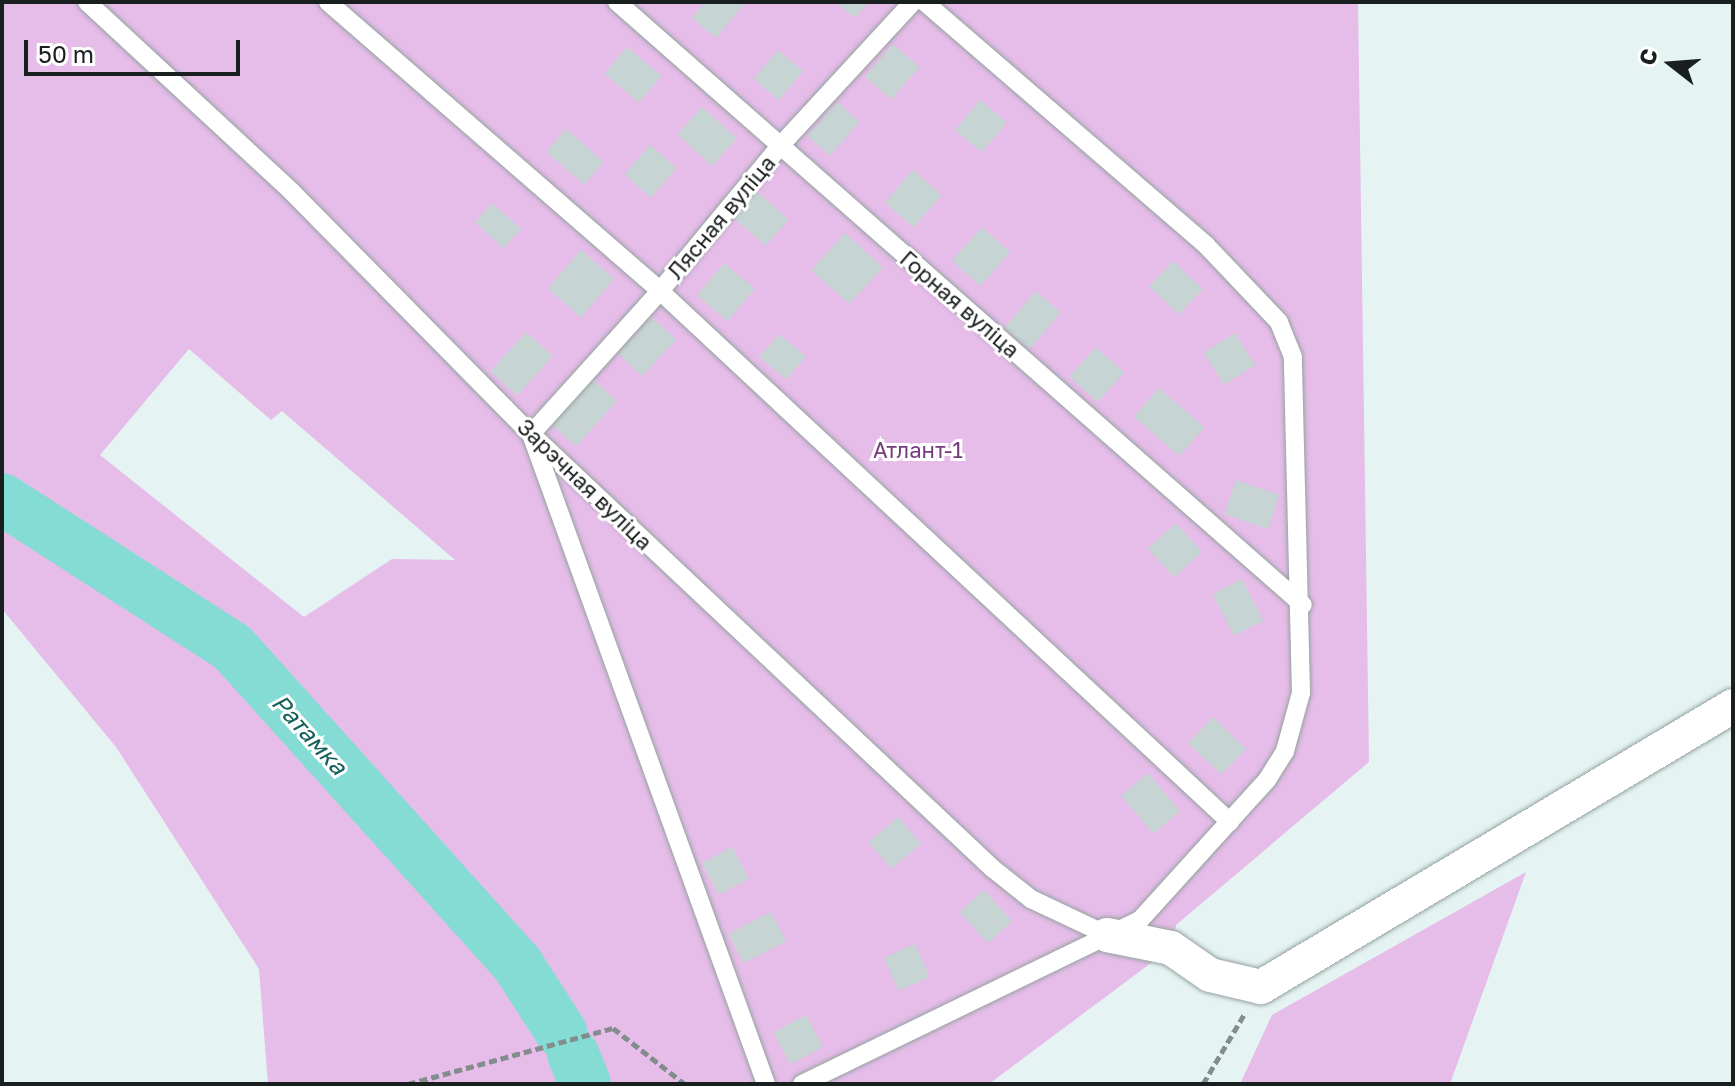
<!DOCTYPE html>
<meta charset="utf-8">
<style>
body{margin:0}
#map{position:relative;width:1735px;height:1086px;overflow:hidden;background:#e5f4f3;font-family:"Golos Text",sans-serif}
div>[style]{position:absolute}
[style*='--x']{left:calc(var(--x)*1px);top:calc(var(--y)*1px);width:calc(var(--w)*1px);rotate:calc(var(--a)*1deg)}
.green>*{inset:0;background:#e6bce9}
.river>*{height:52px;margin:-26px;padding:0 26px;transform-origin:26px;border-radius:26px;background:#84dcd5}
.building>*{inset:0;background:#c6d5d3;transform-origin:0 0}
.path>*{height:5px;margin-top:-2.5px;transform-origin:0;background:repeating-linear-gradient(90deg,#838d8d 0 8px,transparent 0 12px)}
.roads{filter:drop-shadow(0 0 2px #95a3a1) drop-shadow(0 0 2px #95a3a1)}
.service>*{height:18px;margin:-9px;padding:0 9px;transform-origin:9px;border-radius:9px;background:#fff}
.minor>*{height:34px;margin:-17px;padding:0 17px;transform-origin:17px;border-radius:17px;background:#fff}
span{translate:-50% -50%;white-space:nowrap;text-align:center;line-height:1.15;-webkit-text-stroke:6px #fff;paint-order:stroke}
.street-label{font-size:22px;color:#191e1e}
.park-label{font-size:22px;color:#763d7b}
.water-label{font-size:24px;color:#17615d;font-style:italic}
.frame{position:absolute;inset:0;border:4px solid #191e1e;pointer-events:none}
.north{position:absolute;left:1631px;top:24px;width:80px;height:80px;-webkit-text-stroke:6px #fff;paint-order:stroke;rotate:287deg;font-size:22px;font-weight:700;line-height:32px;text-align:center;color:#191e1e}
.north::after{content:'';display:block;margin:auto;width:28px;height:36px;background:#191e1e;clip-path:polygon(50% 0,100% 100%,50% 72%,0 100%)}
.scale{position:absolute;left:24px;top:40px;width:216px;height:36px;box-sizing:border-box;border:4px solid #191e1e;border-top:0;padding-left:10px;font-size:24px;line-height:28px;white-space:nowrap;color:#191e1e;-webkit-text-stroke:6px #fff;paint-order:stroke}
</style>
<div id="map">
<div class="green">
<div style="clip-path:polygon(evenodd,2px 2px,1358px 2px,1369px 762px,1176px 925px,1171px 948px,989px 1084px,268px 1084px,259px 969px,116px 747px,2px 609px,2px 2px,189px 349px,271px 420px,282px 411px,455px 560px,392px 559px,304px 617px,100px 455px,189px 349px)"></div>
<div style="clip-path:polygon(1526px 872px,1450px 1084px,1240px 1084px,1272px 1015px)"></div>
</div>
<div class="river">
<div style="--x:2;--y:499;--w:274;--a:32.8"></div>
<div style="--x:232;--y:647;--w:428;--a:48"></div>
<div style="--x:518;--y:965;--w:80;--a:57.3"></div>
<div style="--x:573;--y:1054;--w:32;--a:68"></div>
</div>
<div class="building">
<div style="clip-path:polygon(705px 2px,746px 2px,716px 38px,692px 18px)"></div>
<div style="clip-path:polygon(836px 2px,869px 2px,855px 18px)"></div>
<div style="left:893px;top:44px;width:35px;height:43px;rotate:41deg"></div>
<div style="left:627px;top:47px;width:45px;height:35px;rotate:40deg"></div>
<div style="left:778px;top:50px;width:33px;height:38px;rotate:40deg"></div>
<div style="left:980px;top:100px;width:35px;height:39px;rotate:40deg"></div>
<div style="left:837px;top:102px;width:30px;height:45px;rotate:41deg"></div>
<div style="left:702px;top:107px;width:47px;height:37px;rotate:42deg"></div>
<div style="left:566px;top:129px;width:50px;height:30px;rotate:41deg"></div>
<div style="left:650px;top:145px;width:35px;height:39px;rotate:41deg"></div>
<div style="left:913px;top:170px;width:38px;height:43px;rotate:41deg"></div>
<div style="left:756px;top:191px;width:43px;height:35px;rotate:41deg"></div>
<div style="left:492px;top:203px;width:39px;height:26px;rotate:42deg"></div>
<div style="left:982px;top:227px;width:38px;height:45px;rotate:42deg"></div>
<div style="left:845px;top:233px;width:51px;height:50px;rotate:42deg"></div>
<div style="left:581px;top:250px;width:44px;height:51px;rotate:41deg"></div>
<div style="left:1173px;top:261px;width:41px;height:35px;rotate:43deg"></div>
<div style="left:724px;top:263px;width:40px;height:42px;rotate:40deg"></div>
<div style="left:1036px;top:291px;width:33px;height:48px;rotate:41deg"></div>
<div style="left:652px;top:317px;width:33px;height:50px;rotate:43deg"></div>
<div style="left:526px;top:332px;width:36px;height:53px;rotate:42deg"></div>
<div style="left:1235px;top:333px;width:38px;height:37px;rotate:58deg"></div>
<div style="left:779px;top:334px;width:35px;height:30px;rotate:40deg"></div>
<div style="left:1096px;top:347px;width:38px;height:40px;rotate:42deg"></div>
<div style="left:590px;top:377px;width:36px;height:61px;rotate:42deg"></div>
<div style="left:1159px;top:388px;width:60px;height:38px;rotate:41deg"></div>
<div style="left:1236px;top:480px;width:46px;height:36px;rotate:19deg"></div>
<div style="left:1176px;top:523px;width:39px;height:38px;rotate:48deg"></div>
<div style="left:1242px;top:579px;width:47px;height:33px;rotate:63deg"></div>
<div style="left:1213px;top:717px;width:46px;height:36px;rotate:44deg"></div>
<div style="left:1148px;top:773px;width:50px;height:35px;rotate:50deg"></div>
<div style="left:898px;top:817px;width:35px;height:39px;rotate:49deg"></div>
<div style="left:732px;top:847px;width:36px;height:34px;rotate:62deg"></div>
<div style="left:984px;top:890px;width:42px;height:33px;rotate:48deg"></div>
<div style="left:771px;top:912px;width:33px;height:48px;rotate:63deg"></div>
<div style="left:915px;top:944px;width:36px;height:34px;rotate:66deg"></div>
<div style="left:806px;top:1015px;width:36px;height:37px;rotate:62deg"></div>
</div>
<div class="path">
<div style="--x:408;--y:1084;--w:213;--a:-15.3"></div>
<div style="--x:613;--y:1028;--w:91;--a:37.9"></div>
<div style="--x:1203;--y:1084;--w:82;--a:-59.4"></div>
</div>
<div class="roads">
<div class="service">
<div style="--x:87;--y:2;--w:278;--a:42.8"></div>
<div style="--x:291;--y:191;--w:342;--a:45.4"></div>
<div style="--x:531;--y:434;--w:633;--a:43.27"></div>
<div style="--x:992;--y:868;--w:50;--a:38.5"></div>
<div style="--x:1031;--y:899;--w:84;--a:25.3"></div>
<div style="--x:328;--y:2;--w:440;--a:41"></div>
<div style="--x:660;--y:291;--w:779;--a:42.97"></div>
<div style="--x:617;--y:2;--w:913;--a:41.32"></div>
<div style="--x:766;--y:1084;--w:691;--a:-109.88"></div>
<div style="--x:531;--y:434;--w:193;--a:-47.9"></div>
<div style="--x:660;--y:291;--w:188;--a:-50.4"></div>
<div style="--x:780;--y:146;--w:196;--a:-47.3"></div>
<div style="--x:802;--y:1084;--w:376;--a:-25.9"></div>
<div style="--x:1140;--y:920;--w:189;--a:-47.8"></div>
<div style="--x:1267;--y:780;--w:34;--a:-58"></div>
<div style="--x:1285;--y:751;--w:60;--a:-74.6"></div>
<div style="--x:1301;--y:693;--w:336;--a:-91.4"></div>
<div style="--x:1293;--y:357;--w:38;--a:-112"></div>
<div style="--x:1279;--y:322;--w:106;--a:-133.5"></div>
<div style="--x:1206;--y:245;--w:372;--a:-139.2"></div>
</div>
<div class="minor">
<div style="--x:1107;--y:935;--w:65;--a:11.5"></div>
<div style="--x:1171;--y:948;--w:47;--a:34.7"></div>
<div style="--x:1210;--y:975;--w:52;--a:13.2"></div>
<div style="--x:1261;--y:987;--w:549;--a:-30.77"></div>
</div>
</div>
<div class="street-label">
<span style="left:721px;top:217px;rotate:-50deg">Лясная вуліца</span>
<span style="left:960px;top:304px;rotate:41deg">Горная вуліца</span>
<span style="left:585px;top:484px;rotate:44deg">Зарэчная вуліца</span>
</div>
<div class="park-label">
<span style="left:918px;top:450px">Атлант-1</span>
</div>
<div class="water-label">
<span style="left:310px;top:734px;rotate:48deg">Ратамка</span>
</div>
<div class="frame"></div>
<div class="north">С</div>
<div class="scale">50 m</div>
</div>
